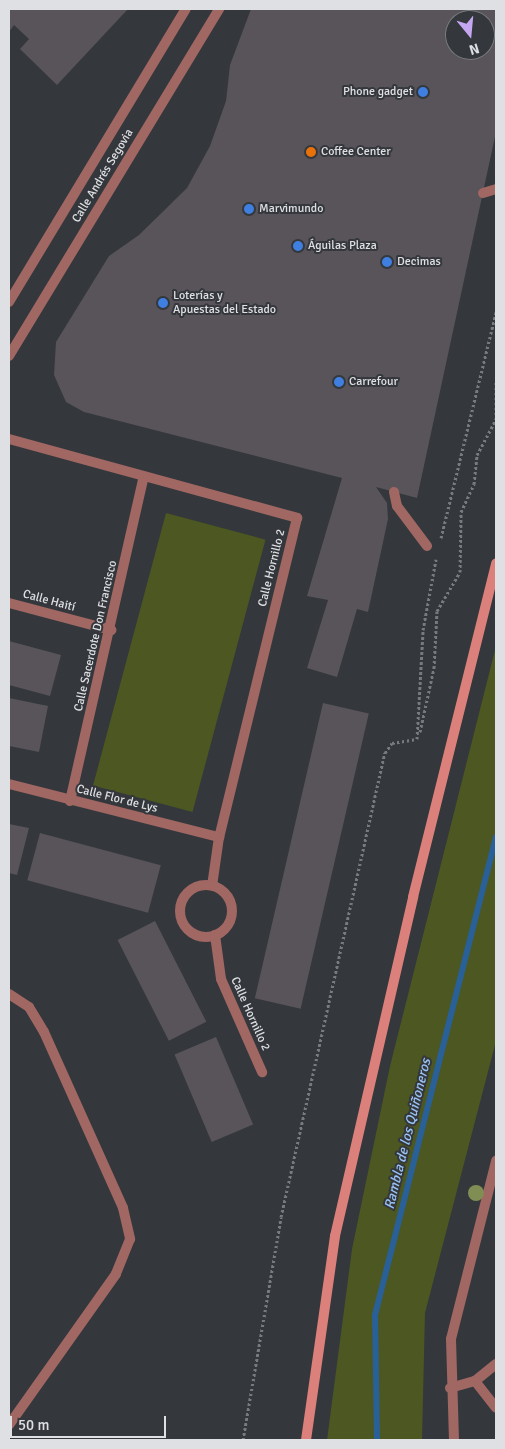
<!DOCTYPE html>
<meta charset="utf-8">
<style>
body{margin:0}
#map{position:relative;width:505px;height:1449px;overflow:hidden;background:#34373c;font-family:Signika,sans-serif}
div>[style]{position:absolute}
[style*='--x']{left:calc(var(--x)*1px);top:calc(var(--y)*1px);width:calc(var(--w)*1px);rotate:calc(var(--a)*1deg)}
.green>*{inset:0;background:#4c5721;transform-origin:0 0}
.stream>*{height:6px;margin:-3px;padding:0 3px;transform-origin:3px;border-radius:3px;background:#2a6098}
.building>*{inset:0;background:#58545a;transform-origin:0 0}
.path>*{height:3px;margin-top:-1.5px;transform-origin:0;background:repeating-linear-gradient(90deg,#777a7e 0 2.5px,transparent 0 5px)}
.lane>*{height:10px;margin:-5px;padding:0 5px;transform-origin:5px;border-radius:5px;background:#a06763}
.street>*{height:10px;margin:-5px;padding:0 5px;transform-origin:5px;border-radius:5px;background:#a06763}
.street>.ring{margin:-5px;padding:0;box-sizing:content-box;background:none;border:10px solid #a06763;border-radius:50%}
.secondary>*{height:10px;margin:-5px;padding:0 5px;transform-origin:5px;border-radius:5px;background:#db807a}
.trees>*{width:16px;height:16px;margin:-8px;border-radius:50%;background:#808e54}
.dots>*{width:14px;height:14px;translate:-50% -50%;box-sizing:border-box;border:2px solid #34373c;border-radius:50%}
span{translate:-50% -50%;white-space:nowrap;text-align:center;line-height:1.15;-webkit-text-stroke:4px #34373c;paint-order:stroke}
.poi-label{font-size:12px;color:#dee0e3}
.right{translate:-100% -50%;text-align:right}
.left{translate:0 -50%;text-align:left}
.street-label{font-size:12px;color:#dee0e3}
.water-label{font-size:14px;color:#98c3f4;font-style:italic}
.frame{position:absolute;inset:0;border:10px solid #dee0e3;pointer-events:none}
.north{position:absolute;left:445px;top:10px;width:50px;height:50px;box-sizing:border-box;background:#34373c;border:1px solid #787b7f;border-radius:50%;rotate:163deg;font-size:14px;font-weight:700;line-height:20px;text-align:center;color:#dee0e3}
.north::after{content:'';display:block;margin:auto;width:18px;height:22px;background:#c5a7f1;clip-path:polygon(50% 0,100% 100%,50% 72%,0 100%)}
.scale{position:absolute;left:10px;top:1416px;width:156px;height:22px;box-sizing:border-box;border:2px solid #dee0e3;border-top:0;padding-left:6px;font-size:15px;line-height:18px;white-space:nowrap;color:#dee0e3;-webkit-text-stroke:4px #34373c;paint-order:stroke}
</style>
<div id="map">
<div class="green">
<div style="left:166px;top:513px;width:103px;height:282px;rotate:15deg"></div>
<div style="clip-path:polygon(496px 646px,496px 1041px,425px 1313px,422px 1440px,327px 1440px,352px 1249px,390px 1066px)"></div>
</div>
<div class="stream">
<div style="--x:377;--y:1440;--w:125;--a:-90.9"></div>
<div style="--x:375;--y:1315;--w:493;--a:-75.8"></div>
</div>
<div class="building">
<div style="clip-path:polygon(9px 9px,128px 9px,57px 85px,20px 49px,29px 39px,14px 25px,9px 32px)"></div>
<div style="clip-path:polygon(evenodd,251px 9px,496px 9px,496px 132px,417px 498px,376px 487px,387px 503px,388px 519px,368px 612px,357px 609px,337px 677px,307px 668px,328px 600px,307px 596px,342px 478px,84px 412px,66px 402px,54px 375px,56px 342px,109px 256px,139px 235px,187px 188px,210px 146px,226px 101px,230px 65px,251px 9px,455px 20px,485px 20px,485px 50px,455px 50px,455px 20px)"></div>
<div style="clip-path:polygon(9px 641px,61px 655px,50px 696px,9px 685px)"></div>
<div style="clip-path:polygon(9px 698px,48px 706px,39px 752px,9px 746px)"></div>
<div style="left:323px;top:703px;width:47px;height:303px;rotate:13deg"></div>
<div style="clip-path:polygon(9px 824px,29px 828px,17px 875px,9px 873px)"></div>
<div style="left:40px;top:833px;width:125px;height:49px;rotate:15deg"></div>
<div style="left:155px;top:921px;width:113px;height:42px;rotate:63deg"></div>
<div style="left:216px;top:1037px;width:95px;height:45px;rotate:67deg"></div>
</div>
<div class="path">
<div style="--x:441;--y:538;--w:233;--a:-76.3"></div>
<div style="--x:420;--y:732;--w:66;--a:-77.7"></div>
<div style="--x:434;--y:668;--w:57;--a:-87"></div>
<div style="--x:437;--y:611;--w:45;--a:-59.5"></div>
<div style="--x:460;--y:572;--w:60;--a:-89"></div>
<div style="--x:461;--y:512;--w:31;--a:-65"></div>
<div style="--x:474;--y:484;--w:29;--a:-84"></div>
<div style="--x:477;--y:455;--w:40;--a:-62"></div>
<div style="--x:496;--y:420;--w:40;--a:-90"></div>
<div style="--x:417;--y:739;--w:109;--a:-86.8"></div>
<div style="--x:423;--y:630;--w:72;--a:-79.6"></div>
<div style="--x:243;--y:1440;--w:226;--a:-80.3"></div>
<div style="--x:281;--y:1217;--w:476;--a:-77.4"></div>
<div style="--x:385;--y:753;--w:12;--a:-55"></div>
<div style="--x:392;--y:743;--w:25;--a:-9"></div>
</div>
<div class="lane">
<div style="--x:483;--y:193;--w:14;--a:-17"></div>
<div style="--x:394;--y:492;--w:14;--a:78"></div>
<div style="--x:397;--y:506;--w:50;--a:53.1"></div>
</div>
<div class="street">
<div style="--x:9;--y:302;--w:342;--a:-58.9"></div>
<div style="--x:9;--y:356;--w:406;--a:-58.8"></div>
<div style="--x:9;--y:439;--w:299;--a:15.3"></div>
<div style="--x:297;--y:518;--w:328;--a:103.7"></div>
<div style="--x:219;--y:837;--w:49;--a:98.1"></div>
<div style="--x:9;--y:603;--w:106;--a:14.8"></div>
<div style="--x:9;--y:784;--w:217;--a:14.2"></div>
<div style="--x:70;--y:801;--w:333;--a:-77.2"></div>
<div class="ring" style="left:180px;top:885px;width:42px;height:42px"></div>
<div style="--x:215;--y:935;--w:44;--a:82.2"></div>
<div style="--x:221;--y:979;--w:102;--a:66.2"></div>
<div style="--x:9;--y:994;--w:24;--a:33"></div>
<div style="--x:29;--y:1007;--w:29;--a:59"></div>
<div style="--x:44;--y:1032;--w:193;--a:65.8"></div>
<div style="--x:123;--y:1208;--w:32;--a:77"></div>
<div style="--x:130;--y:1239;--w:38;--a:112"></div>
<div style="--x:116;--y:1274;--w:185;--a:125.3"></div>
<div style="--x:475;--y:1381;--w:27;--a:-39"></div>
<div style="--x:450;--y:1388;--w:26;--a:-16"></div>
<div style="--x:475;--y:1381;--w:34;--a:52"></div>
<div style="--x:454;--y:1440;--w:101;--a:-91.7"></div>
<div style="--x:451;--y:1339;--w:184;--a:-75.8"></div>
</div>
<div class="secondary">
<div style="--x:306;--y:1440;--w:206;--a:-81.9"></div>
<div style="--x:335;--y:1236;--w:348;--a:-77"></div>
<div style="--x:413;--y:897;--w:344;--a:-76"></div>
</div>
<div class="trees">
<div style="left:476px;top:1193px"></div>
</div>
<div class="dots">
<div style="left:423px;top:92px;background:#3f7fe0"></div>
<div style="left:311px;top:152px;background:#e8710a"></div>
<div style="left:249px;top:209px;background:#3f7fe0"></div>
<div style="left:298px;top:246px;background:#3f7fe0"></div>
<div style="left:387px;top:262px;background:#3f7fe0"></div>
<div style="left:163px;top:303px;background:#3f7fe0"></div>
<div style="left:339px;top:382px;background:#3f7fe0"></div>
</div>
<div class="poi-label">
<span class="right" style="left:413px;top:92px">Phone gadget</span>
<span class="left" style="left:321px;top:152px">Coffee Center</span>
<span class="left" style="left:259px;top:209px">Marvimundo</span>
<span class="left" style="left:308px;top:246px">Águilas Plaza</span>
<span class="left" style="left:397px;top:262px">Decimas</span>
<span class="left" style="left:173px;top:303px">Loterías y<br>Apuestas del Estado</span>
<span class="left" style="left:349px;top:382px">Carrefour</span>
</div>
<div class="street-label">
<span style="left:103px;top:176px;rotate:-59deg">Calle Andrés Segovia</span>
<span style="left:272px;top:568px;rotate:-76deg">Calle Hornillo 2</span>
<span style="left:49px;top:601px;rotate:15deg">Calle Haití</span>
<span style="left:96px;top:636px;rotate:-77deg">Calle Sacerdote Don Francisco</span>
<span style="left:117px;top:799px;rotate:14deg">Calle Flor de Lys</span>
<span style="left:250px;top:1014px;rotate:66deg">Calle Hornillo 2</span>
</div>
<div class="water-label">
<span style="left:408px;top:1134px;rotate:-76deg">Rambla de los Quiñoneros</span>
</div>
<div class="frame"></div>
<div class="north">N</div>
<div class="scale">50 m</div>
</div>
